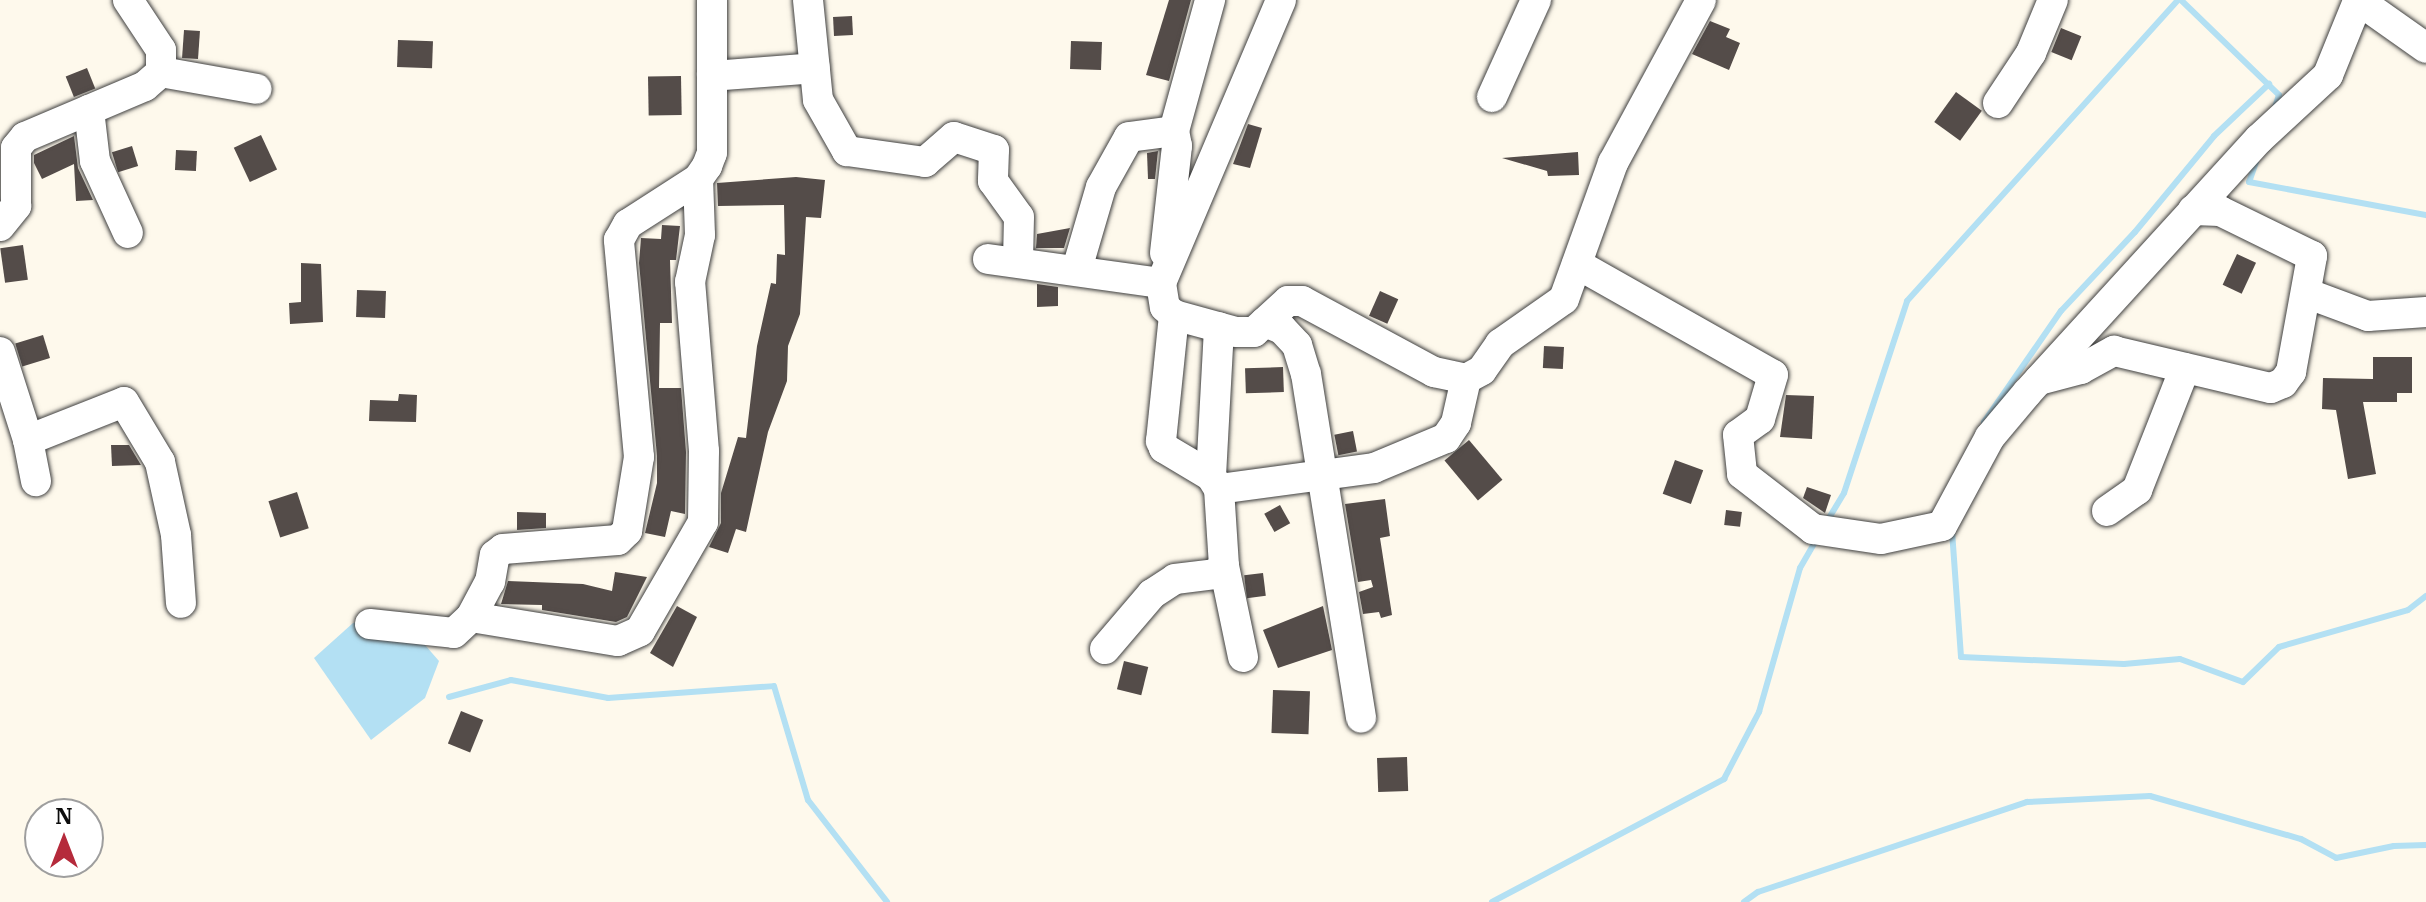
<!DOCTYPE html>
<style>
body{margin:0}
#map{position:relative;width:2426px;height:902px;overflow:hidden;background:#fef9ec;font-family:"IBM Plex Serif",serif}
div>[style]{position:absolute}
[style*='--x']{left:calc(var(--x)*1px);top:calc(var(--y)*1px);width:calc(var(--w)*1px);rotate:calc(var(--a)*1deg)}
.water>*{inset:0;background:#b3e0f3}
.stream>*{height:6px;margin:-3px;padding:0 3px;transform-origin:3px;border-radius:3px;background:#b3e0f3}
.building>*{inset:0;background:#544c49;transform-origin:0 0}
.roads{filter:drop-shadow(0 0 2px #3f3f3f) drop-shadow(0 0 2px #3f3f3f)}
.minor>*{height:30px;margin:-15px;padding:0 15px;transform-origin:15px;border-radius:15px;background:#fff}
span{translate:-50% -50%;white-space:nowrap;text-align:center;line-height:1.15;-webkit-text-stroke:8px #fff;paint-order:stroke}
.north{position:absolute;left:24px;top:798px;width:80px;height:80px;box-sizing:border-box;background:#fff;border:2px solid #9e9e9e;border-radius:50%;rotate:0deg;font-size:22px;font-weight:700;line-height:32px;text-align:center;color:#0c0c0c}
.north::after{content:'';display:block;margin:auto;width:28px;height:36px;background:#b52a3b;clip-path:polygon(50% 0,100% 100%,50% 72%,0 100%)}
</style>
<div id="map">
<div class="water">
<div style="clip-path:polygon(398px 614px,439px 661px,425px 698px,371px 740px,314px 658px,353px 623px)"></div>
</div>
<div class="stream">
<div style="--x:2181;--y:0;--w:136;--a:44.1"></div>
<div style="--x:2279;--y:95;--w:16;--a:108"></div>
<div style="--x:2256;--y:162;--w:21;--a:109"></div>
<div style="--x:2249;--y:182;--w:180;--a:10.6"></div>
<div style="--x:1984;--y:422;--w:135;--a:-55.3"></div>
<div style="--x:2061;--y:311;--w:108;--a:-46.9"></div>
<div style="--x:2135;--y:232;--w:124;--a:-50.5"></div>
<div style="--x:2214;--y:136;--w:76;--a:-43.4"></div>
<div style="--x:1826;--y:523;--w:35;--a:-59"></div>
<div style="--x:1844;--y:493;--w:202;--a:-71.8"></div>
<div style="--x:1907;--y:301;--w:405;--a:-48"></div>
<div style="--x:1952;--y:531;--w:126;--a:85.9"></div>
<div style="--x:1961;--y:657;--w:163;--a:2.5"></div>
<div style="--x:2124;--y:664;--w:56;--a:-5.1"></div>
<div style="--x:2180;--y:659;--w:67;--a:20.1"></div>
<div style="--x:2243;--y:682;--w:50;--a:-44.2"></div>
<div style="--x:2279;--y:647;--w:134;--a:-16"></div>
<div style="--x:2408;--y:610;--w:23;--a:-38"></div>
<div style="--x:449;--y:697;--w:64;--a:-15.3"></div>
<div style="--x:511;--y:680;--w:99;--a:10.5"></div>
<div style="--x:608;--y:698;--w:166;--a:-4.1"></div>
<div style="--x:774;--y:686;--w:119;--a:73.4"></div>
<div style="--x:808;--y:800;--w:129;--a:52.2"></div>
<div style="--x:1492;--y:902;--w:263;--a:-27.9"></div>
<div style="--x:1724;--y:779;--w:76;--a:-62.4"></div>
<div style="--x:1759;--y:712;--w:150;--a:-74.1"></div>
<div style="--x:1800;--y:568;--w:32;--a:-60"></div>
<div style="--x:1744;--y:902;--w:17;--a:-36"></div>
<div style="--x:1758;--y:892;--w:284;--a:-18.5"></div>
<div style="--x:2027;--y:802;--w:123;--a:-2.8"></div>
<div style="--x:2150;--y:796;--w:157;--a:15.9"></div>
<div style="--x:2301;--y:839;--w:40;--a:28"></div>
<div style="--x:2336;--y:858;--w:59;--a:-11.7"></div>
<div style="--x:2394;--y:846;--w:32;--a:-2"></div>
</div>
<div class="building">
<div style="clip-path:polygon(1169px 0,1191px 0,1169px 81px,1146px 75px)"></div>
<div style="left:852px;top:16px;width:19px;height:19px;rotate:87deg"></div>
<div style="clip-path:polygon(1710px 21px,1730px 29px,1726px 37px,1740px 43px,1729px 70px,1692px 54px)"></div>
<div style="left:2061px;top:28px;width:22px;height:26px;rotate:22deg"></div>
<div style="left:184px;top:30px;width:16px;height:28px;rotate:4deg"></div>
<div style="left:398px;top:40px;width:35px;height:27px;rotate:2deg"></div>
<div style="left:1071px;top:41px;width:31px;height:28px;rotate:2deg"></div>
<div style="left:87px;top:68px;width:22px;height:23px;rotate:68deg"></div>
<div style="left:681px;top:76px;width:39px;height:33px;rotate:89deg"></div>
<div style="left:1956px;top:92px;width:32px;height:37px;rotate:36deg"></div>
<div style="clip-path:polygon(1248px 124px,1262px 128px,1250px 168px,1233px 164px)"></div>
<div style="left:261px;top:135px;width:38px;height:30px;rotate:65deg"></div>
<div style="clip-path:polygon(74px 136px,78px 168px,93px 200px,76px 201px,74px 164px,42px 179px,34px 163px,34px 155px)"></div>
<div style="left:132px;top:146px;width:21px;height:21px;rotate:73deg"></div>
<div style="left:176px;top:150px;width:21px;height:20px;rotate:3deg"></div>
<div style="clip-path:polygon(1158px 151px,1155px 179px,1148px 179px,1147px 153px)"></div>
<div style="clip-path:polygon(1578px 152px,1579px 175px,1548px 176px,1547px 171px,1502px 158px)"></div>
<div style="clip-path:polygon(796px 177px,825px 180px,821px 218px,806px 217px,800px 314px,788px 346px,787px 381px,768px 432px,746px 532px,736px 529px,728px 553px,709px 547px,721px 523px,721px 493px,738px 437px,746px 438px,757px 346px,771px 283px,776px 284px,777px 254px,785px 255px,784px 205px,718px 206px,717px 183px)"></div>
<div style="clip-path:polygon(662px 225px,680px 226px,676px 260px,670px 260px,672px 323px,660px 323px,659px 388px,681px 388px,686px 452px,685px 514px,671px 511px,665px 537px,645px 533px,657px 483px,657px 456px,639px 263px,641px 238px,661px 239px)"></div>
<div style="clip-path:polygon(1070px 228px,1064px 248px,1036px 248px,1037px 234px)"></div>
<div style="left:23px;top:245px;width:35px;height:23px;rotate:82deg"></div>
<div style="left:2237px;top:254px;width:21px;height:34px;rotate:25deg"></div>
<div style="clip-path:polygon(301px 263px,321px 264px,323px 322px,290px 324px,289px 303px,301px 302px)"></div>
<div style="clip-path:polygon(1037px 284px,1058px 287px,1058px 306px,1037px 307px)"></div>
<div style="left:357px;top:290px;width:29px;height:27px;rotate:2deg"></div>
<div style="left:1380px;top:291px;width:20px;height:27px;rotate:24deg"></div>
<div style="left:43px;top:335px;width:24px;height:29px;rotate:73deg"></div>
<div style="left:1544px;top:346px;width:20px;height:22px;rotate:3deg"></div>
<div style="clip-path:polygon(2373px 357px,2412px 357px,2412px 393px,2397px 393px,2397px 402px,2363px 402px,2376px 474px,2348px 479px,2336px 410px,2322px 409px,2323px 378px,2373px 379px)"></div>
<div style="left:1283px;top:367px;width:25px;height:38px;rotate:88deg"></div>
<div style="clip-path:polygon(399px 394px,417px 395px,416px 422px,369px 421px,370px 400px,398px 401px)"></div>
<div style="clip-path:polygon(1786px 395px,1814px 396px,1812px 439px,1780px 437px)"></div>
<div style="left:1353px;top:431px;width:21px;height:19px;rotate:79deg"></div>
<div style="left:1469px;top:440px;width:52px;height:32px;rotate:50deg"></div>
<div style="clip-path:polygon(111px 445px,129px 445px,141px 465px,112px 466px)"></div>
<div style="left:1675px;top:460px;width:30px;height:36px;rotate:20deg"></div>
<div style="clip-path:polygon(1807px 487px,1831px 495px,1825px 513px,1803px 498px)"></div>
<div style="left:297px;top:492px;width:38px;height:30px;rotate:72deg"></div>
<div style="clip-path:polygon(1385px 499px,1390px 536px,1380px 538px,1392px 615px,1381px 618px,1379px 612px,1363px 614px,1359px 592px,1373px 587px,1371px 580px,1358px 582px,1345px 504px)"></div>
<div style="left:1280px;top:505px;width:21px;height:18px;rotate:61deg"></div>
<div style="left:1726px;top:510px;width:16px;height:15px;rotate:7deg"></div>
<div style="clip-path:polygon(517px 512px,546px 513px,546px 528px,517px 530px)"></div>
<div style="clip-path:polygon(615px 572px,647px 577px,627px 617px,616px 622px,542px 610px,542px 605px,501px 604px,508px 581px,583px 584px,612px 591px)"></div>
<div style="left:1263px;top:573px;width:23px;height:19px;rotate:83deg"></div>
<div style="clip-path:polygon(677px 606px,697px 617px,673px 667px,650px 653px)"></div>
<div style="clip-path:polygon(1323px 606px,1332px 650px,1278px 668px,1263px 630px)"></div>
<div style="left:1124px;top:661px;width:25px;height:29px;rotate:14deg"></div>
<div style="left:1273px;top:690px;width:37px;height:43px;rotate:2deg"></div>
<div style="left:461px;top:711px;width:24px;height:35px;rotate:22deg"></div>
<div style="left:1407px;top:757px;width:34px;height:30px;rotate:88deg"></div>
</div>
<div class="roads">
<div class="minor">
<div style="--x:808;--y:0;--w:100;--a:84.3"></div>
<div style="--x:818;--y:100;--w:59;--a:60.4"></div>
<div style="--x:847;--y:151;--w:79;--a:8"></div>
<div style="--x:925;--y:162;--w:38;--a:-41"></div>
<div style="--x:954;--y:137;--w:42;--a:18"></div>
<div style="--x:994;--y:150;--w:31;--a:92"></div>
<div style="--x:993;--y:181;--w:44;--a:54.2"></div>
<div style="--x:1019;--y:217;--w:45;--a:91.3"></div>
<div style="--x:2358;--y:0;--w:83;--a:35.2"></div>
<div style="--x:161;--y:72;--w:97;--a:10"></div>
<div style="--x:712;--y:76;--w:103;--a:-4.4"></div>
<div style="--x:1492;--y:97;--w:107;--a:-65.6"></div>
<div style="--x:1998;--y:103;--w:60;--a:-56.6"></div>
<div style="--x:2031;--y:53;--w:57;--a:-67.5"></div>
<div style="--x:89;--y:110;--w:51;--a:83.3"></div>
<div style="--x:95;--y:161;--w:79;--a:65.4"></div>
<div style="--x:0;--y:226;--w:26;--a:-51"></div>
<div style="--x:16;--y:206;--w:58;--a:-90"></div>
<div style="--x:16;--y:148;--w:14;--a:-51"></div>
<div style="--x:25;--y:137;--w:130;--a:-23"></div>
<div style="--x:145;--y:86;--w:21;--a:-41"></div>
<div style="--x:161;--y:72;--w:22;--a:-90"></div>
<div style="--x:161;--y:50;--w:60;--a:-123.4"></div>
<div style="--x:1165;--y:253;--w:108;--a:-83.6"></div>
<div style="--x:1177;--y:146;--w:15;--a:-101"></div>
<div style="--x:988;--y:259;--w:175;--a:7.9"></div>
<div style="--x:1161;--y:283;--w:24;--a:81"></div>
<div style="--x:1165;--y:307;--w:12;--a:42"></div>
<div style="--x:1174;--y:315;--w:64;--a:15.3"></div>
<div style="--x:1236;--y:332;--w:18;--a:0"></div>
<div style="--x:1254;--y:332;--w:46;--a:-42.4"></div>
<div style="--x:1288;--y:301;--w:14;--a:0"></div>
<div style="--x:1302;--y:301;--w:150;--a:28.3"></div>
<div style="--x:1434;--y:372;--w:33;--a:12"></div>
<div style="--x:1466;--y:379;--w:18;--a:-29"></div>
<div style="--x:1482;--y:370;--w:32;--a:-55"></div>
<div style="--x:1500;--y:344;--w:78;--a:-35.1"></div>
<div style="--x:1564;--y:299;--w:145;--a:-70.2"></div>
<div style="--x:1613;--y:163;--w:185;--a:-61.6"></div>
<div style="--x:1577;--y:264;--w:225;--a:29.5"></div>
<div style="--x:1773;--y:375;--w:46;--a:106.5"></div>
<div style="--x:1760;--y:419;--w:27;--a:144"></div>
<div style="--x:1738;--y:435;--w:39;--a:84"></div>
<div style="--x:1742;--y:474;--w:90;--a:37.8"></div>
<div style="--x:1813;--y:529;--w:69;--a:8.4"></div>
<div style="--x:1881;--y:539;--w:62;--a:-12"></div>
<div style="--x:1942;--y:526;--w:101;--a:-61.7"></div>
<div style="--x:1990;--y:437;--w:57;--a:-49.9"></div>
<div style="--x:2027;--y:393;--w:344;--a:-47.6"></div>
<div style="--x:2259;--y:139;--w:94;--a:-42.8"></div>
<div style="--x:2328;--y:75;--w:80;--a:-67.9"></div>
<div style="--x:1077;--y:269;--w:85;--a:-73.7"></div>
<div style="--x:1101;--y:187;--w:57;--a:-60.8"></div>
<div style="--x:1129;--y:137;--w:45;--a:-7.6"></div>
<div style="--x:1174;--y:131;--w:136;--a:-74.6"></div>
<div style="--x:1161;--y:283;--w:307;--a:-67"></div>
<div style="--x:2306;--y:293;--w:66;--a:20.4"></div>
<div style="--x:2368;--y:316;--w:58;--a:-3.9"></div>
<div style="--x:1265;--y:322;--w:18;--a:22"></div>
<div style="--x:1282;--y:329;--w:22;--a:47"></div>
<div style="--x:1297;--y:345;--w:30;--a:73"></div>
<div style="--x:1306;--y:374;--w:348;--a:80.9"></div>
<div style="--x:0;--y:352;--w:92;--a:72.3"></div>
<div style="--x:28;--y:440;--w:103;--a:-21.6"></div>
<div style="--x:124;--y:402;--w:70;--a:59"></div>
<div style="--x:160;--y:462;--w:75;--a:77.6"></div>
<div style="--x:176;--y:535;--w:68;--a:85.8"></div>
<div style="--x:2039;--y:380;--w:43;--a:-14.7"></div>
<div style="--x:2081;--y:369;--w:38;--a:-29"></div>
<div style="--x:2114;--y:351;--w:161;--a:13.3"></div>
<div style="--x:2271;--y:388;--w:13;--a:-23"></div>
<div style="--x:2283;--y:383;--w:14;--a:-54"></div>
<div style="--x:2291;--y:372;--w:118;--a:-79.7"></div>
<div style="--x:2312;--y:256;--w:102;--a:-153.9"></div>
<div style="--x:2220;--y:211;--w:27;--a:-178"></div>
<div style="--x:28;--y:440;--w:42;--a:79"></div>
<div style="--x:1211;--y:476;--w:149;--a:-86.9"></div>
<div style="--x:1219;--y:489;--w:156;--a:-7.7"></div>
<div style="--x:1374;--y:468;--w:78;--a:-22.6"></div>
<div style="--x:1446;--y:438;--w:18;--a:-56"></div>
<div style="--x:1456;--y:423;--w:45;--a:-77.2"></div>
<div style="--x:2107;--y:511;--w:37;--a:-35"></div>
<div style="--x:2137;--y:490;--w:131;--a:-68.5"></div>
<div style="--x:1224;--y:566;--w:93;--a:78.2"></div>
<div style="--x:471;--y:617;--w:149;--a:9.3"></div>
<div style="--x:618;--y:641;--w:24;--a:-24"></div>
<div style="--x:640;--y:631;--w:126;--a:-60"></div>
<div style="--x:703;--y:522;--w:71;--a:-89.2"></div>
<div style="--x:704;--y:451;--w:170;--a:-94.7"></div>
<div style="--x:690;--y:282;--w:48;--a:-78"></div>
<div style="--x:700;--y:235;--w:56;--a:-92"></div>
<div style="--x:370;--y:624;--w:84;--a:6.1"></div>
<div style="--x:454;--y:633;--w:23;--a:-43"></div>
<div style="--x:471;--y:617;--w:40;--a:-62"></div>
<div style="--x:490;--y:582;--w:27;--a:-80"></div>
<div style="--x:495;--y:555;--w:10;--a:-37"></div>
<div style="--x:503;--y:549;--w:115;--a:-4.5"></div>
<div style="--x:618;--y:540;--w:13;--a:-45"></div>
<div style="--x:627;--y:531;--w:75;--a:-80.8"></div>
<div style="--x:639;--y:457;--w:218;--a:-95.3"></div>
<div style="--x:619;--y:240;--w:18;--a:-61"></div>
<div style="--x:628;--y:224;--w:83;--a:-32.7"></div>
<div style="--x:698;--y:179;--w:16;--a:-55"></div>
<div style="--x:707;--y:166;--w:14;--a:-69"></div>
<div style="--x:712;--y:153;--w:153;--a:-90"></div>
<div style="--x:1105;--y:649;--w:72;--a:-49.5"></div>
<div style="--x:1152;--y:594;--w:27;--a:-33"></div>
<div style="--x:1175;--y:579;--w:40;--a:-7.1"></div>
<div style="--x:1215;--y:574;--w:12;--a:-42"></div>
<div style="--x:1224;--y:566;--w:77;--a:-93.7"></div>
<div style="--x:1219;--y:489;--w:15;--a:-122"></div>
<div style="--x:1211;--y:476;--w:55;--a:-149.2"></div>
<div style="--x:1164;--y:448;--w:8;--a:-113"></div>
<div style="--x:1161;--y:441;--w:127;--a:-84.1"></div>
</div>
</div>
<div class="north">N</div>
</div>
